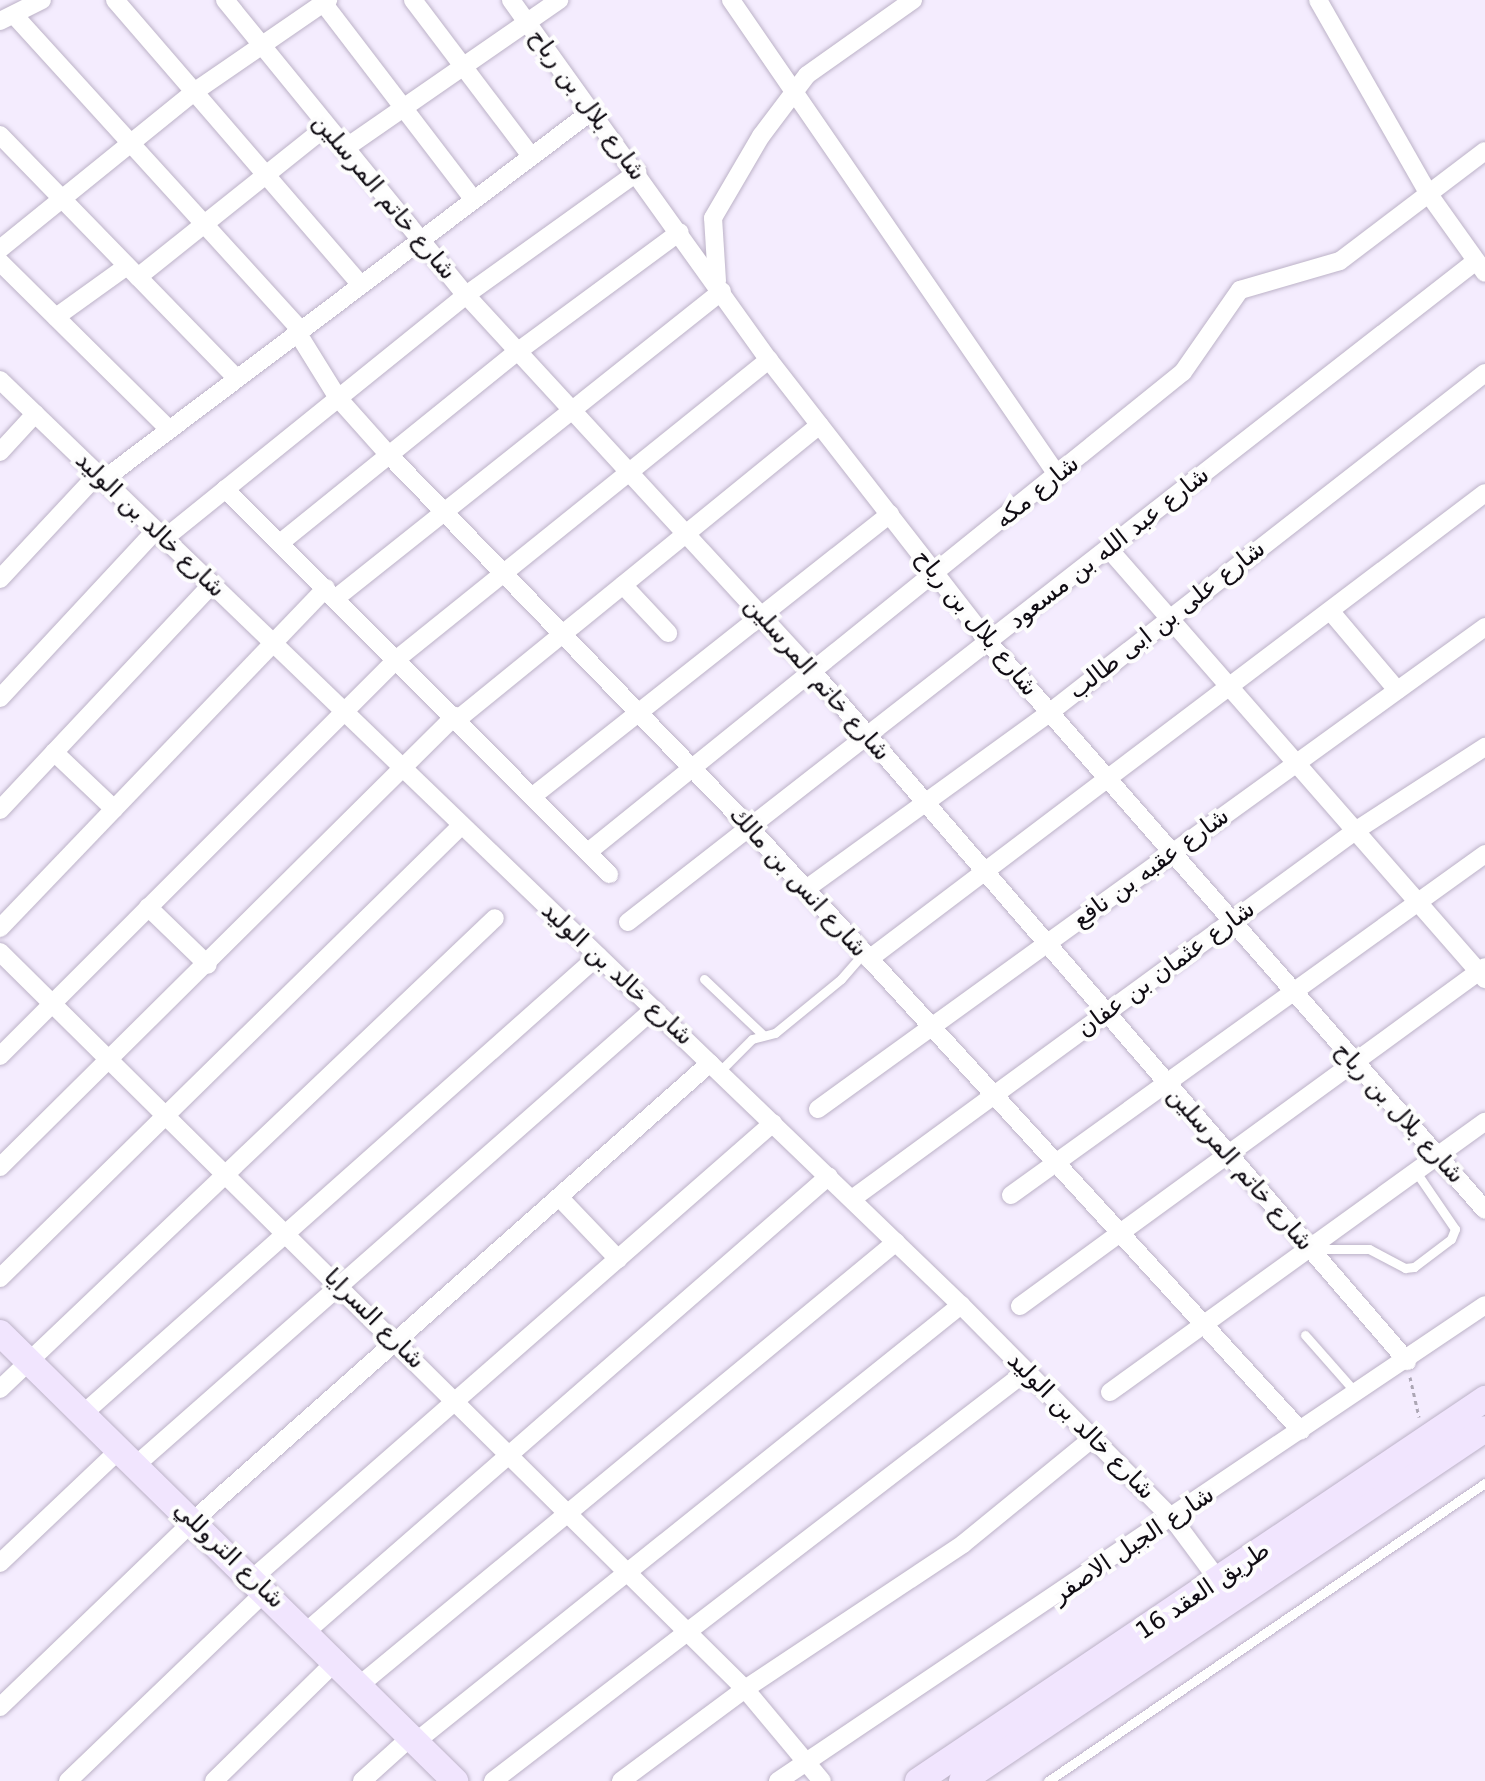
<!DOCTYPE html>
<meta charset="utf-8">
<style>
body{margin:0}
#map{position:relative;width:1485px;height:1781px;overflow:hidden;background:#f4ecfe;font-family:"DejaVu Sans","Noto Sans Arabic",sans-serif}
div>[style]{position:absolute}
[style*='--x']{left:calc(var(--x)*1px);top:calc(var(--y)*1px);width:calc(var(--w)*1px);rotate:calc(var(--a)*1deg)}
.path>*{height:3px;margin-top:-1.5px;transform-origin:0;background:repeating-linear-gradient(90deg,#aca6b4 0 4px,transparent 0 8px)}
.roads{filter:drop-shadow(0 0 2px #bcb2c7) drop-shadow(0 0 2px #bcb2c7)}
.lane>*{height:9px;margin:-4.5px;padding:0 4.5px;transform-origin:4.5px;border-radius:4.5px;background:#fff}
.street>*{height:18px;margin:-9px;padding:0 9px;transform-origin:9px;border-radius:9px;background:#fff}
.secondary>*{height:26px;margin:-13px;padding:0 13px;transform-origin:13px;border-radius:13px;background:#f1e5fe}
span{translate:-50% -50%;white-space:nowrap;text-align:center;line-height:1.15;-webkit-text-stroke:8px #fdfdfd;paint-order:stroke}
.street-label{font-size:24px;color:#100c13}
</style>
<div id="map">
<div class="path">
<div style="--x:1410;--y:1377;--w:41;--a:77.3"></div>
</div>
<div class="roads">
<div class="lane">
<div style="--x:704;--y:979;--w:80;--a:43.5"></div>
<div style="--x:720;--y:1071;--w:45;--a:-45"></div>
<div style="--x:752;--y:1039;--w:24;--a:-15"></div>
<div style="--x:775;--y:1033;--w:85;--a:-39.3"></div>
<div style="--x:841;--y:979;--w:35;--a:-49"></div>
<div style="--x:1314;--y:1249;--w:55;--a:0"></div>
<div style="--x:1369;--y:1249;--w:41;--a:27.8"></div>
<div style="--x:1405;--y:1268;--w:9;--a:-6"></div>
<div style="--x:1414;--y:1267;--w:46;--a:-37.1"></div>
<div style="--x:1451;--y:1239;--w:11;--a:-68"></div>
<div style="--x:1455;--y:1229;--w:69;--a:-124.4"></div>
<div style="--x:1305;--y:1335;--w:79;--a:48.6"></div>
<div style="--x:1048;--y:1781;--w:529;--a:-34.29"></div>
</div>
<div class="street">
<div style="--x:115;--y:0;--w:375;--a:49.2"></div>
<div style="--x:225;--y:0;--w:381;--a:50.8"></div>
<div style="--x:466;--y:295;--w:512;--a:47.37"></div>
<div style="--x:813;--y:672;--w:910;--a:49.23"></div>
<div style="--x:321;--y:0;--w:250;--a:52.6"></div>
<div style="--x:413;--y:0;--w:196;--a:52.9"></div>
<div style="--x:511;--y:0;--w:443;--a:54.4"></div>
<div style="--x:769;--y:360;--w:358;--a:52.1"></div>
<div style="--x:989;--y:643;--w:753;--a:48.82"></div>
<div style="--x:731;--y:0;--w:577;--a:55.51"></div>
<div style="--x:1318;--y:0;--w:222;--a:60.3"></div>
<div style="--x:1428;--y:193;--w:98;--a:54.5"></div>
<div style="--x:14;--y:15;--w:425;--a:47.7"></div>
<div style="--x:0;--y:21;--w:47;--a:-26.6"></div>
<div style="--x:0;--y:135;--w:339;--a:45.8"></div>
<div style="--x:344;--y:149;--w:262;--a:-34.7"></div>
<div style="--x:0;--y:249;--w:250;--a:-39"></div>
<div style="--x:194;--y:92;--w:163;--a:-34.5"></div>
<div style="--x:0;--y:262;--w:238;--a:44.7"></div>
<div style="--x:138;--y:277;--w:241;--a:-38.6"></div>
<div style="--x:717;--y:281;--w:63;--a:-93.6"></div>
<div style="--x:713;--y:218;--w:95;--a:-59.7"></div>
<div style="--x:761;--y:136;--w:76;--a:-53"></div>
<div style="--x:807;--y:75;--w:130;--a:-35.3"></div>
<div style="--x:56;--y:317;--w:87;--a:-35.7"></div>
<div style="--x:297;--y:332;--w:78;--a:58.2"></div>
<div style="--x:338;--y:398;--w:75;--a:48.2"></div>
<div style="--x:388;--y:454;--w:522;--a:45.93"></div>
<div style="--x:751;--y:829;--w:815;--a:47.58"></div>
<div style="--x:0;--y:380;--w:1334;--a:43.91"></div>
<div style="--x:961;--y:1305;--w:301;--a:45.3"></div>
<div style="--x:1173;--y:1519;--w:77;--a:53.4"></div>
<div style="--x:0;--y:452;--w:52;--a:-47.4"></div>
<div style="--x:103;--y:480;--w:613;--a:-37.04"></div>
<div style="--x:225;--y:489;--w:544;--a:45.07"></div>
<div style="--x:165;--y:538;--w:387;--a:-38.9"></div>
<div style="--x:466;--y:295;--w:211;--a:-35.6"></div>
<div style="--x:280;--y:543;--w:304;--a:-38.9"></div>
<div style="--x:517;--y:352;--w:202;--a:-36.4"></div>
<div style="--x:1108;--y:548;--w:573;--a:48.82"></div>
<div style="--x:0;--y:579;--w:144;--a:-47"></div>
<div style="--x:623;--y:585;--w:66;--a:46.8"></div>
<div style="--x:336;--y:598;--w:493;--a:-38.5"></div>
<div style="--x:1332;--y:613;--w:101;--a:49.8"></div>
<div style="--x:0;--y:698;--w:228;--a:-47.1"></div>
<div style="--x:458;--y:719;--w:466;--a:-39.1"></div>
<div style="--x:54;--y:752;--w:83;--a:43.5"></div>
<div style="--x:533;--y:796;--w:455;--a:-38.3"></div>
<div style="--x:0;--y:810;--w:310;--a:-46.8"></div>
<div style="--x:588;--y:852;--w:764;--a:-38.89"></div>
<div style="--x:1183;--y:372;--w:100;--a:-55.2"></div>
<div style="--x:1240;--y:290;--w:104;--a:-16.2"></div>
<div style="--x:1340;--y:261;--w:182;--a:-37.2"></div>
<div style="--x:806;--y:889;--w:300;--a:-35.9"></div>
<div style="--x:1049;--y:713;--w:553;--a:-37.95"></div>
<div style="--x:148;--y:907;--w:83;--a:44"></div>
<div style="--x:628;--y:922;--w:1075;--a:-37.94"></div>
<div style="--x:0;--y:928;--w:471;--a:-46.2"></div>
<div style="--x:0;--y:952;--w:1048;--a:44.69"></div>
<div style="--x:745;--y:1689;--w:120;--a:50.1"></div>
<div style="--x:869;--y:959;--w:772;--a:-37.11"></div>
<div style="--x:0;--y:1056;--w:563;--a:-45"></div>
<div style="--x:398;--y:658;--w:476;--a:-38.8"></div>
<div style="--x:818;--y:1109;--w:823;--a:-35.85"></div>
<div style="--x:0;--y:1167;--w:641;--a:-44.75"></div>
<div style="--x:1011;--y:1195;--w:584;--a:-35.73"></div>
<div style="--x:559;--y:1197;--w:86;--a:46.4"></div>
<div style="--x:852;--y:1199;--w:623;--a:-36.19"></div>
<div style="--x:1355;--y:831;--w:155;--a:-32.9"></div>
<div style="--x:0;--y:1278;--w:646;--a:-44.44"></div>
<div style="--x:1020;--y:1306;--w:575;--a:-36.09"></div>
<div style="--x:0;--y:1389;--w:683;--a:-43.58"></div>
<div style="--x:1110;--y:1392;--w:462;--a:-35.8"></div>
<div style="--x:84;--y:1413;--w:688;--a:-41.64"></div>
<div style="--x:136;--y:1465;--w:690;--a:-41.36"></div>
<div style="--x:0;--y:1563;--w:166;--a:-43.5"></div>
<div style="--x:253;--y:1578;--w:691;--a:-41.19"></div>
<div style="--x:307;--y:1631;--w:692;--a:-41.08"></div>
<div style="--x:361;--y:1684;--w:694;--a:-39.56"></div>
<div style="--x:0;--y:1707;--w:269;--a:-43.9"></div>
<div style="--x:194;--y:1520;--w:689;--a:-41.53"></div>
<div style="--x:418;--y:1740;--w:696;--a:-38.7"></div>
<div style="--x:68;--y:1781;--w:274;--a:-43.8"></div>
<div style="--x:214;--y:1781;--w:173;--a:-44.5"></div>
<div style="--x:362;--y:1781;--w:69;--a:-42"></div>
<div style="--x:493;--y:1781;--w:673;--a:-37.52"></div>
<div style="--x:621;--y:1781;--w:154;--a:-36.6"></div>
<div style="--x:745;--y:1689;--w:262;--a:-33.6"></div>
<div style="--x:963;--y:1544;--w:168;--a:-39.2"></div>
<div style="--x:778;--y:1781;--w:852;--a:-33.95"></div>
</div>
<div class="secondary">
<div style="--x:0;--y:1333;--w:639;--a:44.56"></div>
<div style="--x:918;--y:1781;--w:684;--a:-33.97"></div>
<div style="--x:962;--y:1781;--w:630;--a:-33.94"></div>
</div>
</div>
<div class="street-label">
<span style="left:587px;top:105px;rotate:54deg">شارع بلال بن رباح</span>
<span style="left:384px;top:197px;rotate:50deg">شارع خاتم المرسلين</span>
<span style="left:1037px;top:492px;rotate:-39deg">شارع مكه</span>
<span style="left:150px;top:525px;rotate:44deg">شارع خالد بن الوليد</span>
<span style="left:1109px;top:548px;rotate:-38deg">شارع عبد الله بن مسعود</span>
<span style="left:1167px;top:620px;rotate:-38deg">شارع على بن ابى طالب</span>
<span style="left:976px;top:623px;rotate:51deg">شارع بلال بن رباح</span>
<span style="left:817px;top:679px;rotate:49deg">شارع خاتم المرسلين</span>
<span style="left:1151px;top:868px;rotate:-36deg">شارع عقبه بن نافع</span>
<span style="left:798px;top:882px;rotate:48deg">شارع انس بن مالك</span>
<span style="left:1166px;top:969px;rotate:-36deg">شارع عثمان بن عفان</span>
<span style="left:617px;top:974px;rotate:43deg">شارع خالد بن الوليد</span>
<span style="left:1399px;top:1113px;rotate:48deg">شارع بلال بن رباح</span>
<span style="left:1240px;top:1169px;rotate:49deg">شارع خاتم المرسلين</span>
<span style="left:374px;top:1319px;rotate:45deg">شارع السرايا</span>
<span style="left:1081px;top:1426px;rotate:45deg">شارع خالد بن الوليد</span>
<span style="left:1133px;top:1545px;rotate:-34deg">شارع الجبل الاصفر</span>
<span style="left:229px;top:1555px;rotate:44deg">شارع التروللي</span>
<span style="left:1203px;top:1591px;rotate:-34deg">طريق العقد 16</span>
</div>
</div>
